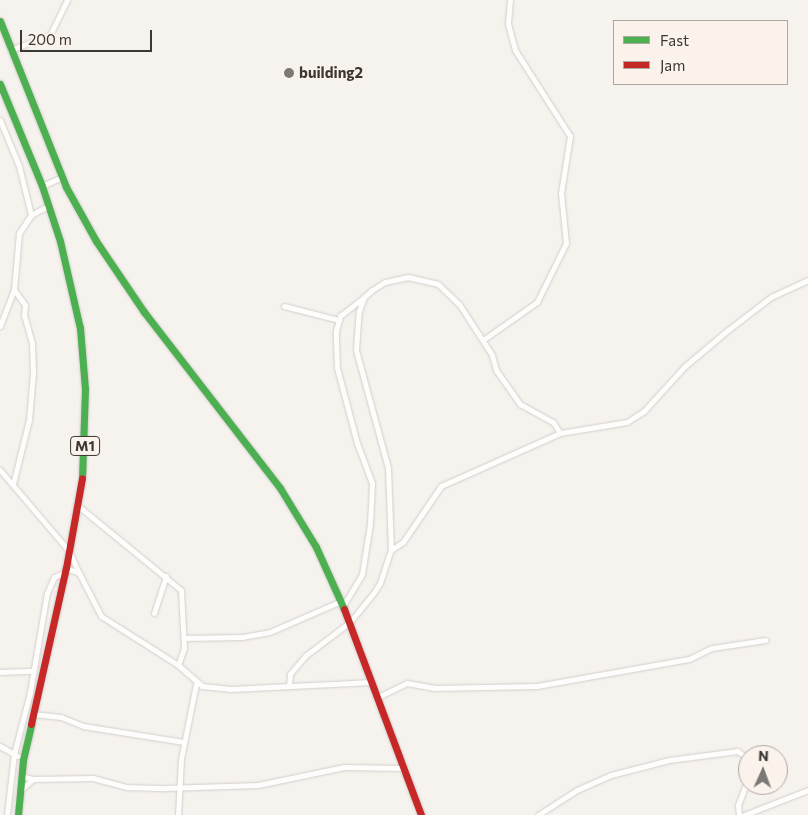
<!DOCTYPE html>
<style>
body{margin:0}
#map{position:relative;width:808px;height:815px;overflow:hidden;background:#f6f2ee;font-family:Commissioner,sans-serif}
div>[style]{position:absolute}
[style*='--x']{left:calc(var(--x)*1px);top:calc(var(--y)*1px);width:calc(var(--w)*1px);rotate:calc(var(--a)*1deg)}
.roads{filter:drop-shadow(0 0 1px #d2cfcc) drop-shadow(0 0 1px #d2cfcc)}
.street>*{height:5px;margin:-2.5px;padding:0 2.5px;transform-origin:2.5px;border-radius:2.5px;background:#fefdfc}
.fast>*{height:7px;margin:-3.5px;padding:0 3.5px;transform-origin:3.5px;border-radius:3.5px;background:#4caf50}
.jam>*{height:7px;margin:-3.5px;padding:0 3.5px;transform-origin:3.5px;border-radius:3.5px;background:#c62828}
.dots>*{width:14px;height:14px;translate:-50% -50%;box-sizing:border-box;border:2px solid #faf2eb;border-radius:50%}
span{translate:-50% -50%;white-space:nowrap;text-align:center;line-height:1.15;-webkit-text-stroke:4px #faf2eb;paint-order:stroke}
.shield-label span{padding:1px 4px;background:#faf2eb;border:1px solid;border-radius:4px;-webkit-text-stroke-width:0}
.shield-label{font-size:14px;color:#3a3734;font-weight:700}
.poi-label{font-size:15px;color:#3a3734;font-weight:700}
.left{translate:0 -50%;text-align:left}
.legend{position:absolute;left:613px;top:20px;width:175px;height:65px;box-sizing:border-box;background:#faf2eb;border:1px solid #ada7a2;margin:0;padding:6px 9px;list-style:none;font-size:15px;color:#3a3734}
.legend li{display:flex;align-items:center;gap:10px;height:25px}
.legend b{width:25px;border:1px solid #ada7a2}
.north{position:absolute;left:738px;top:745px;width:50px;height:50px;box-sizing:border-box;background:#faf2eb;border:1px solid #ada7a2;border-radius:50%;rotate:2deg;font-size:14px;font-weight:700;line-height:20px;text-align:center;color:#3a3734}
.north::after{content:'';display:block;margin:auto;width:18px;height:22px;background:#7c7875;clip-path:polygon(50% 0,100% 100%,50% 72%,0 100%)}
.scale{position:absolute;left:20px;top:30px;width:132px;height:22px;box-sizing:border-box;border:2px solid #3a3734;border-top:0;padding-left:6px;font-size:15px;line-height:18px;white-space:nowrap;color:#3a3734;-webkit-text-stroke:4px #faf2eb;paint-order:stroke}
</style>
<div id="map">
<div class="roads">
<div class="street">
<div style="--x:10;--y:50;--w:43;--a:-20.6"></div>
<div style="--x:50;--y:35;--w:39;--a:-64"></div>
<div style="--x:0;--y:120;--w:50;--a:67.6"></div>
<div style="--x:19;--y:166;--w:50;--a:76.2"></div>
<div style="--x:42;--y:186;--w:22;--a:-24"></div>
<div style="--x:284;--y:306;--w:57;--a:14.3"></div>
<div style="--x:0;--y:326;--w:39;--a:-69"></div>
<div style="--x:14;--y:290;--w:57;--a:-85"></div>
<div style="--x:19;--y:233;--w:22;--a:-56"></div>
<div style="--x:31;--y:215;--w:19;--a:-28"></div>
<div style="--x:483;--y:340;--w:66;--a:-35.1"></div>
<div style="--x:537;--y:302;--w:66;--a:-63.8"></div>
<div style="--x:566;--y:243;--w:50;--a:-95.7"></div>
<div style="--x:561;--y:193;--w:58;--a:-81"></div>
<div style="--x:570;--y:136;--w:102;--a:-122.6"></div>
<div style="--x:515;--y:50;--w:28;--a:-105"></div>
<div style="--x:508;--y:23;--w:23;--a:-85"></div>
<div style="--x:0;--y:470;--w:106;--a:49.6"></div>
<div style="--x:69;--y:551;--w:24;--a:66"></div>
<div style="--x:13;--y:484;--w:66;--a:-76"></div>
<div style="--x:29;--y:420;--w:48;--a:-85.2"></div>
<div style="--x:33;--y:372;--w:29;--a:-92"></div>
<div style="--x:32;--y:343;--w:29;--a:-106"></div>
<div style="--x:24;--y:315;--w:10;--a:-84"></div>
<div style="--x:25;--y:305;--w:19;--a:-126"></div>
<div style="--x:77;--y:505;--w:134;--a:39.3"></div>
<div style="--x:181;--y:590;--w:58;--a:87"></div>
<div style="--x:184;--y:648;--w:18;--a:109"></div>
<div style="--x:391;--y:550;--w:82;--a:-92.1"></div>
<div style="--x:388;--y:468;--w:122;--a:-105.2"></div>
<div style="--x:356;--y:350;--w:39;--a:-86"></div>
<div style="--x:359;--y:311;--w:15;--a:-70"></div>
<div style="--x:364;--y:297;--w:11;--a:-41"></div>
<div style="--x:372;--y:290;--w:15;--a:-32"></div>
<div style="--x:385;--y:282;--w:24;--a:-12"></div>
<div style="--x:408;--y:277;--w:31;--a:13"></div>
<div style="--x:438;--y:284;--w:29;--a:44"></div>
<div style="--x:459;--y:304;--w:61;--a:57.1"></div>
<div style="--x:492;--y:355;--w:16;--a:75"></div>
<div style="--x:496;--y:370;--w:42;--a:54.8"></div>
<div style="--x:520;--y:404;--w:38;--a:29"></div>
<div style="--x:553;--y:422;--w:13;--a:58"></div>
<div style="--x:66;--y:568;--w:14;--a:21"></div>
<div style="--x:79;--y:573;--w:48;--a:62.9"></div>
<div style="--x:101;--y:616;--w:91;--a:32.5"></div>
<div style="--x:178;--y:665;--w:32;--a:41"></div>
<div style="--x:202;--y:686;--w:29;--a:6"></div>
<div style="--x:231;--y:689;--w:141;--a:-2.8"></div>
<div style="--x:343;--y:606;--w:37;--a:-59"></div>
<div style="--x:362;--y:574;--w:51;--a:-80.9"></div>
<div style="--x:370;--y:524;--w:41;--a:-87.2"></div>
<div style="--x:372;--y:483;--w:43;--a:-110.6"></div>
<div style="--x:357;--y:443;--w:78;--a:-104.9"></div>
<div style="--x:337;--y:368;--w:37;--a:-92"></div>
<div style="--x:336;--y:331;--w:16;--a:-75"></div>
<div style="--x:340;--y:316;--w:31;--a:-38"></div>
<div style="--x:154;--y:613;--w:39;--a:-72"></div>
<div style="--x:184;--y:638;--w:58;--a:-1"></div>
<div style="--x:242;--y:637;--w:28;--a:-10"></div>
<div style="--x:270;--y:632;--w:77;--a:-23.6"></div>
<div style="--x:0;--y:672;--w:33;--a:-2"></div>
<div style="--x:289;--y:686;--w:12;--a:-85"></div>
<div style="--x:290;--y:674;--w:23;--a:-50"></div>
<div style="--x:305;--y:656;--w:56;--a:-37.1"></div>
<div style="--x:350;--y:622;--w:36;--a:-51"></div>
<div style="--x:373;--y:594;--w:13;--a:-58"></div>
<div style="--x:380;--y:583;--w:35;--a:-72"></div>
<div style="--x:391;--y:550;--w:14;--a:-34"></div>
<div style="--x:403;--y:542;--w:68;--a:-55.8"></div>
<div style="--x:441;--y:486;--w:130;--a:-24"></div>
<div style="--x:560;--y:433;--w:68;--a:-9.3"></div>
<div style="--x:627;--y:422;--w:20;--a:-33"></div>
<div style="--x:644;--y:411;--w:59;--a:-47.7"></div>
<div style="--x:684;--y:367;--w:57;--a:-40.1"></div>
<div style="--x:728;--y:330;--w:54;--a:-37.5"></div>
<div style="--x:771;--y:297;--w:41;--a:-24.7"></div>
<div style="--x:378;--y:697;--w:32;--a:-26"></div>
<div style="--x:407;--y:683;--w:27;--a:10"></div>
<div style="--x:434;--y:688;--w:103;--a:-1.1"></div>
<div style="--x:537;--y:686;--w:154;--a:-10.1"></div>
<div style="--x:689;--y:659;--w:25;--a:-26"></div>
<div style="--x:712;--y:648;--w:54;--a:-8.6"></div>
<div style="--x:33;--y:714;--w:28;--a:6"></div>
<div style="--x:61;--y:717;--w:24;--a:22"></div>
<div style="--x:83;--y:726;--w:102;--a:9"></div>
<div style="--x:0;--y:746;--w:20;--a:30"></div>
<div style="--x:21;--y:776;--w:12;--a:14"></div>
<div style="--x:33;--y:779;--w:60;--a:-1"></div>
<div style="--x:93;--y:778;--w:35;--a:15"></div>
<div style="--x:127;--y:787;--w:38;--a:2"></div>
<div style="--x:165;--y:788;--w:93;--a:-1.8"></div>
<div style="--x:258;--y:785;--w:88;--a:-11.8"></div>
<div style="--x:344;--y:767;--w:59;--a:1"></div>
<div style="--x:21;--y:790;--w:16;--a:-43"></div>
<div style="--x:7;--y:815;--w:61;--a:-83.5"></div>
<div style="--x:14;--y:754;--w:64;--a:-75.5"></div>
<div style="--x:30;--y:692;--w:100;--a:-80.3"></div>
<div style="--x:47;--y:593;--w:17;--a:-66"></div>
<div style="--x:54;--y:577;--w:11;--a:-22"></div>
<div style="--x:178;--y:815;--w:56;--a:-86.9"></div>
<div style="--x:181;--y:759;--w:76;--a:-78.7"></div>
<div style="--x:538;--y:815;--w:46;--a:-32.7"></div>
<div style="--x:577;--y:790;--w:37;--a:-24"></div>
<div style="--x:611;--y:775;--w:60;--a:-14.5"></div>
<div style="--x:669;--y:760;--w:69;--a:-7.5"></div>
<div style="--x:737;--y:751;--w:9;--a:32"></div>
<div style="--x:745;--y:756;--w:14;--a:78"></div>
<div style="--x:739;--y:815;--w:10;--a:-96"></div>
<div style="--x:738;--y:805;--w:28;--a:-69"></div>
<div style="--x:744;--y:815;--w:69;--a:-21.3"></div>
</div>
<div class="fast">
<div style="--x:0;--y:21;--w:179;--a:68.3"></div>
<div style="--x:66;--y:187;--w:62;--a:60.9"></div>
<div style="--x:96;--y:241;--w:86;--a:55.9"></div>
<div style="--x:144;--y:312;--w:222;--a:52.3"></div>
<div style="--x:280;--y:488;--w:69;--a:58.6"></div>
<div style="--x:316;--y:547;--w:68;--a:65.7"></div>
<div style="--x:0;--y:84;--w:110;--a:67.6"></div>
<div style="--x:42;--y:186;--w:58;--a:71.9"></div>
<div style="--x:60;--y:241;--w:89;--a:77.1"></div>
<div style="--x:80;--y:328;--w:61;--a:85.3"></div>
<div style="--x:85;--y:389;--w:89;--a:91.9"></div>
<div style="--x:18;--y:815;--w:55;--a:-84.8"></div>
<div style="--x:23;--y:760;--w:37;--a:-77"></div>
</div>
<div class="jam">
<div style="--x:344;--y:609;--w:220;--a:69.5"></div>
<div style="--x:31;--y:724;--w:160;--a:-77.4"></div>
<div style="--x:66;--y:568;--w:91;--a:-79.9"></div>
</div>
</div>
<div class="dots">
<div style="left:289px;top:73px;background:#7c7875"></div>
</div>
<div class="shield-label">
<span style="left:85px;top:446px">M1</span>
</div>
<div class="poi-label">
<span class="left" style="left:299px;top:73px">building2</span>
</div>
<ul class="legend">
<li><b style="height:6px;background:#4caf50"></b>Fast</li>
<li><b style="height:6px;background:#c62828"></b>Jam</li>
</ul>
<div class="north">N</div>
<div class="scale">200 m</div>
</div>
